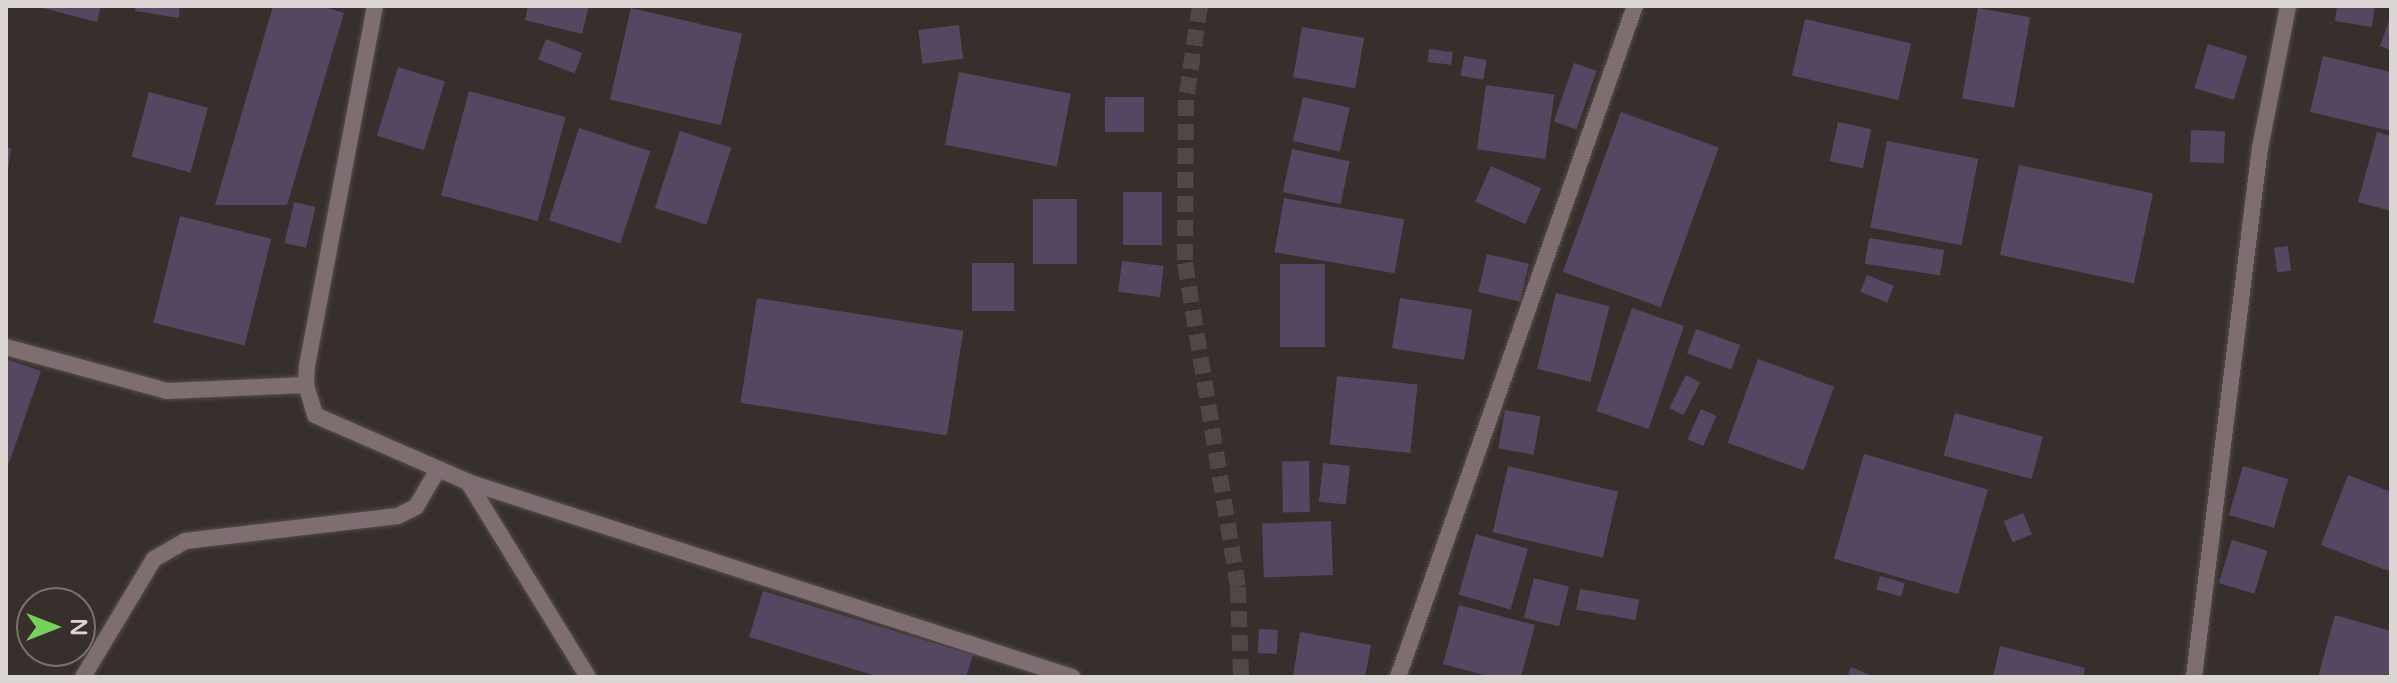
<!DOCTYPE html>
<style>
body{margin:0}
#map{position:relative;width:2397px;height:683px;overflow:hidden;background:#372f2c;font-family:"Varela Round",sans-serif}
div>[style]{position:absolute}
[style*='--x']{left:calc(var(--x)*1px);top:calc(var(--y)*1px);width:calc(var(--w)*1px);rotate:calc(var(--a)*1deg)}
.building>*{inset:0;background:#554761;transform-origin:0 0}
.minor-tunnel>*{height:16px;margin-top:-8px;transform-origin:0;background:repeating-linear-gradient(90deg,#504845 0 16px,transparent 0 24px)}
.roads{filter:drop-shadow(0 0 2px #554d4a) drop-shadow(0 0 2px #554d4a)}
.minor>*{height:16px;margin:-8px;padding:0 8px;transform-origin:8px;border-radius:8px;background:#7e6e71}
span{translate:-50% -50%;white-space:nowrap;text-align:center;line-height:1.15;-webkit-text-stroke:6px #372f2c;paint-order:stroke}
.frame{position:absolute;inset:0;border:8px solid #dbd6d4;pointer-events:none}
.north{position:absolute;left:16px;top:587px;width:80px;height:80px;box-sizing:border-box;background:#372f2c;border:2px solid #79726f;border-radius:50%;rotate:90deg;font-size:22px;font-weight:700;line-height:32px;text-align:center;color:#dbd6d4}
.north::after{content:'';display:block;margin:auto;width:28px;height:36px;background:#76d25a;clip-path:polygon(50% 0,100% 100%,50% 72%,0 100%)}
</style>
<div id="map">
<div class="building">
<div style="clip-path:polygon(35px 6px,101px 6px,97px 22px)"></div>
<div style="clip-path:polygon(136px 6px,180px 6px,179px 18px,135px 11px)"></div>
<div style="clip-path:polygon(273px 6px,321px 6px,344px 13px,287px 205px,215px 205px)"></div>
<div style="clip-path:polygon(528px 6px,589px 6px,582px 34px,525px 20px)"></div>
<div style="clip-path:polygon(2337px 6px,2375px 6px,2372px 27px,2335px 21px)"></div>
<div style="left:631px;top:8px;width:114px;height:94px;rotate:13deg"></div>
<div style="left:1978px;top:8px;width:53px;height:92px;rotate:10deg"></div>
<div style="clip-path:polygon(2391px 15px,2391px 50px,2380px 46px)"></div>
<div style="left:1805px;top:19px;width:109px;height:58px;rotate:13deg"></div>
<div style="left:959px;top:25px;width:34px;height:41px;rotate:83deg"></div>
<div style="left:1302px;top:27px;width:63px;height:51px;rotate:10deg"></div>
<div style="left:546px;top:39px;width:39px;height:22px;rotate:21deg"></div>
<div style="left:2208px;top:44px;width:41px;height:46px;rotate:17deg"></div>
<div style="left:1429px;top:49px;width:24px;height:13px;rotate:7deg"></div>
<div style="left:1464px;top:56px;width:23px;height:20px;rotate:10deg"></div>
<div style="clip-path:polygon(2323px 56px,2391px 72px,2391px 131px,2310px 112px)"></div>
<div style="left:1574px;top:63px;width:24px;height:62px;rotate:19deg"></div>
<div style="left:398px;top:67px;width:49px;height:72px;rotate:17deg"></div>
<div style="left:959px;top:72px;width:114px;height:74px;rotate:11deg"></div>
<div style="left:1486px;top:85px;width:69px;height:65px;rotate:8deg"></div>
<div style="left:469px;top:91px;width:100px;height:108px;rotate:15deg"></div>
<div style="left:149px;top:92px;width:61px;height:67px;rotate:15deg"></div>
<div style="left:1105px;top:97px;width:39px;height:35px"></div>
<div style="left:1303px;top:97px;width:48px;height:45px;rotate:13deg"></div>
<div style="left:1621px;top:112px;width:104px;height:170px;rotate:20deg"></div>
<div style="left:1838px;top:122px;width:34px;height:40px;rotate:12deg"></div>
<div style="left:579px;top:128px;width:75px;height:97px;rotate:18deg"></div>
<div style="left:2191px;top:130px;width:34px;height:32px;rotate:2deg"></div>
<div style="left:680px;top:131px;width:54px;height:81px;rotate:18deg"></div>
<div style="clip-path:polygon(2377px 132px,2391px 136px,2391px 211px,2358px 202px)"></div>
<div style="left:1887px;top:141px;width:93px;height:88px;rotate:11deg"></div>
<div style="clip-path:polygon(6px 147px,11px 148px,8px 172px,6px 172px)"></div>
<div style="left:1292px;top:149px;width:59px;height:44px;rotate:12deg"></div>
<div style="left:2019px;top:165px;width:137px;height:92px;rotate:12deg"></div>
<div style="left:1491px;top:166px;width:55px;height:39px;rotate:24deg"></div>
<div style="left:1123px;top:192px;width:39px;height:53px"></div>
<div style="left:1284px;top:198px;width:122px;height:55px;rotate:10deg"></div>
<div style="left:1033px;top:199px;width:44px;height:65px"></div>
<div style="left:294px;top:202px;width:22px;height:42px;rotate:13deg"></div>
<div style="left:180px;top:216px;width:94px;height:110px;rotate:14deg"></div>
<div style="left:1869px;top:238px;width:76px;height:26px;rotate:9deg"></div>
<div style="left:2288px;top:246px;width:25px;height:14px;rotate:83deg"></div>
<div style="left:1487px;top:254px;width:43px;height:39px;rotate:13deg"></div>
<div style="left:1122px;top:261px;width:42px;height:31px;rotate:7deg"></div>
<div style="left:972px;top:263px;width:42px;height:48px"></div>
<div style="left:1280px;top:264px;width:45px;height:83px"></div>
<div style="left:1867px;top:275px;width:29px;height:18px;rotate:22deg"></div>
<div style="left:1556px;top:293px;width:55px;height:78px;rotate:14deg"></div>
<div style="left:757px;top:298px;width:209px;height:106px;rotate:9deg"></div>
<div style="left:1400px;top:298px;width:73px;height:51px;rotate:9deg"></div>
<div style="left:1632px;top:308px;width:55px;height:109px;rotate:19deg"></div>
<div style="left:1696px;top:329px;width:47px;height:26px;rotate:20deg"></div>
<div style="clip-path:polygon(6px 359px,41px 371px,9px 463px,6px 462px)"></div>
<div style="left:1758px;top:359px;width:81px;height:89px;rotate:20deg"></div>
<div style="left:1686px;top:375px;width:16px;height:37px;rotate:27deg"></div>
<div style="left:1337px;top:376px;width:81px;height:69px;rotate:6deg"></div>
<div style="left:1701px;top:409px;width:17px;height:33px;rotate:24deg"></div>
<div style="left:1505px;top:410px;width:36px;height:39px;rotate:10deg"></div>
<div style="left:1955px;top:413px;width:91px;height:44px;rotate:15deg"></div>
<div style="left:1864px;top:454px;width:129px;height:109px;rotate:16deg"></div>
<div style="left:1309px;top:461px;width:51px;height:27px;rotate:89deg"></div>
<div style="left:1323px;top:463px;width:27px;height:39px;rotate:6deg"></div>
<div style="left:1508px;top:466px;width:113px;height:68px;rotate:13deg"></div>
<div style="left:2243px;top:466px;width:47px;height:51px;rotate:16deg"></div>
<div style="clip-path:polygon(2348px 475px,2391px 492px,2391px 572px,2321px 545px)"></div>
<div style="left:2023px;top:513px;width:23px;height:21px;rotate:67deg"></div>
<div style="left:1331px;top:521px;width:54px;height:69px;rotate:88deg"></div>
<div style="left:1476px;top:534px;width:54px;height:63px;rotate:16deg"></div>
<div style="left:2232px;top:540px;width:37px;height:45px;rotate:17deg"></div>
<div style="left:1880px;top:576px;width:26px;height:14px;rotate:16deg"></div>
<div style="left:1534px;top:578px;width:36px;height:41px;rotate:14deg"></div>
<div style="left:1580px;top:589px;width:60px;height:21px;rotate:10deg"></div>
<div style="clip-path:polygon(763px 591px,973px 655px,966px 677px,879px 677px,749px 637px)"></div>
<div style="clip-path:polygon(1459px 605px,1535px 625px,1521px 677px,1491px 677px,1443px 664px)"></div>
<div style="clip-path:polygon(2335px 615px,2391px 631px,2391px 677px,2318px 677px)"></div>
<div style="left:1259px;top:629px;width:19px;height:24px;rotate:3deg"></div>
<div style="clip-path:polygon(1300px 632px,1371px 645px,1365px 677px,1293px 677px)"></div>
<div style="clip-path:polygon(2000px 646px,2085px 668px,2083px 677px,1993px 677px)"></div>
<div style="clip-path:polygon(1851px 667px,1875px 677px,1847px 677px)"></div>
</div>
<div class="minor-tunnel">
<div style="--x:1200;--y:6;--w:95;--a:98.5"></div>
<div style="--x:1186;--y:100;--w:163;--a:90.4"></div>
<div style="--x:1185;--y:263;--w:328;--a:80.7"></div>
<div style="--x:1238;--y:587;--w:90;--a:88.1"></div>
</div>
<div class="roads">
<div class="minor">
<div style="--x:375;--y:6;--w:365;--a:100.7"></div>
<div style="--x:307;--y:365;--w:20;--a:93"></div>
<div style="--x:306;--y:385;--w:31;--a:73"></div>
<div style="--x:315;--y:415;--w:167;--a:23.6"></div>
<div style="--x:468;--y:482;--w:635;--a:17.89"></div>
<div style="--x:6;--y:347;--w:167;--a:15.3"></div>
<div style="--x:167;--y:391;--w:139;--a:-2.5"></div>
<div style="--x:468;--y:482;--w:229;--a:58.4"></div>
<div style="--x:83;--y:677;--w:138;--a:-59"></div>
<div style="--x:154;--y:559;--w:36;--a:-30"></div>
<div style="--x:185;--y:541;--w:214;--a:-6.7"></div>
<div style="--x:398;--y:516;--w:20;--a:-27"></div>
<div style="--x:416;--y:507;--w:42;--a:-59.7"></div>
<div style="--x:1398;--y:677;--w:712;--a:-70.55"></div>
<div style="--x:2194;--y:677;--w:533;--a:-82.89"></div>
<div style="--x:2260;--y:148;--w:145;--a:-78.8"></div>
</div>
</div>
<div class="frame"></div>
<div class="north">N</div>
</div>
